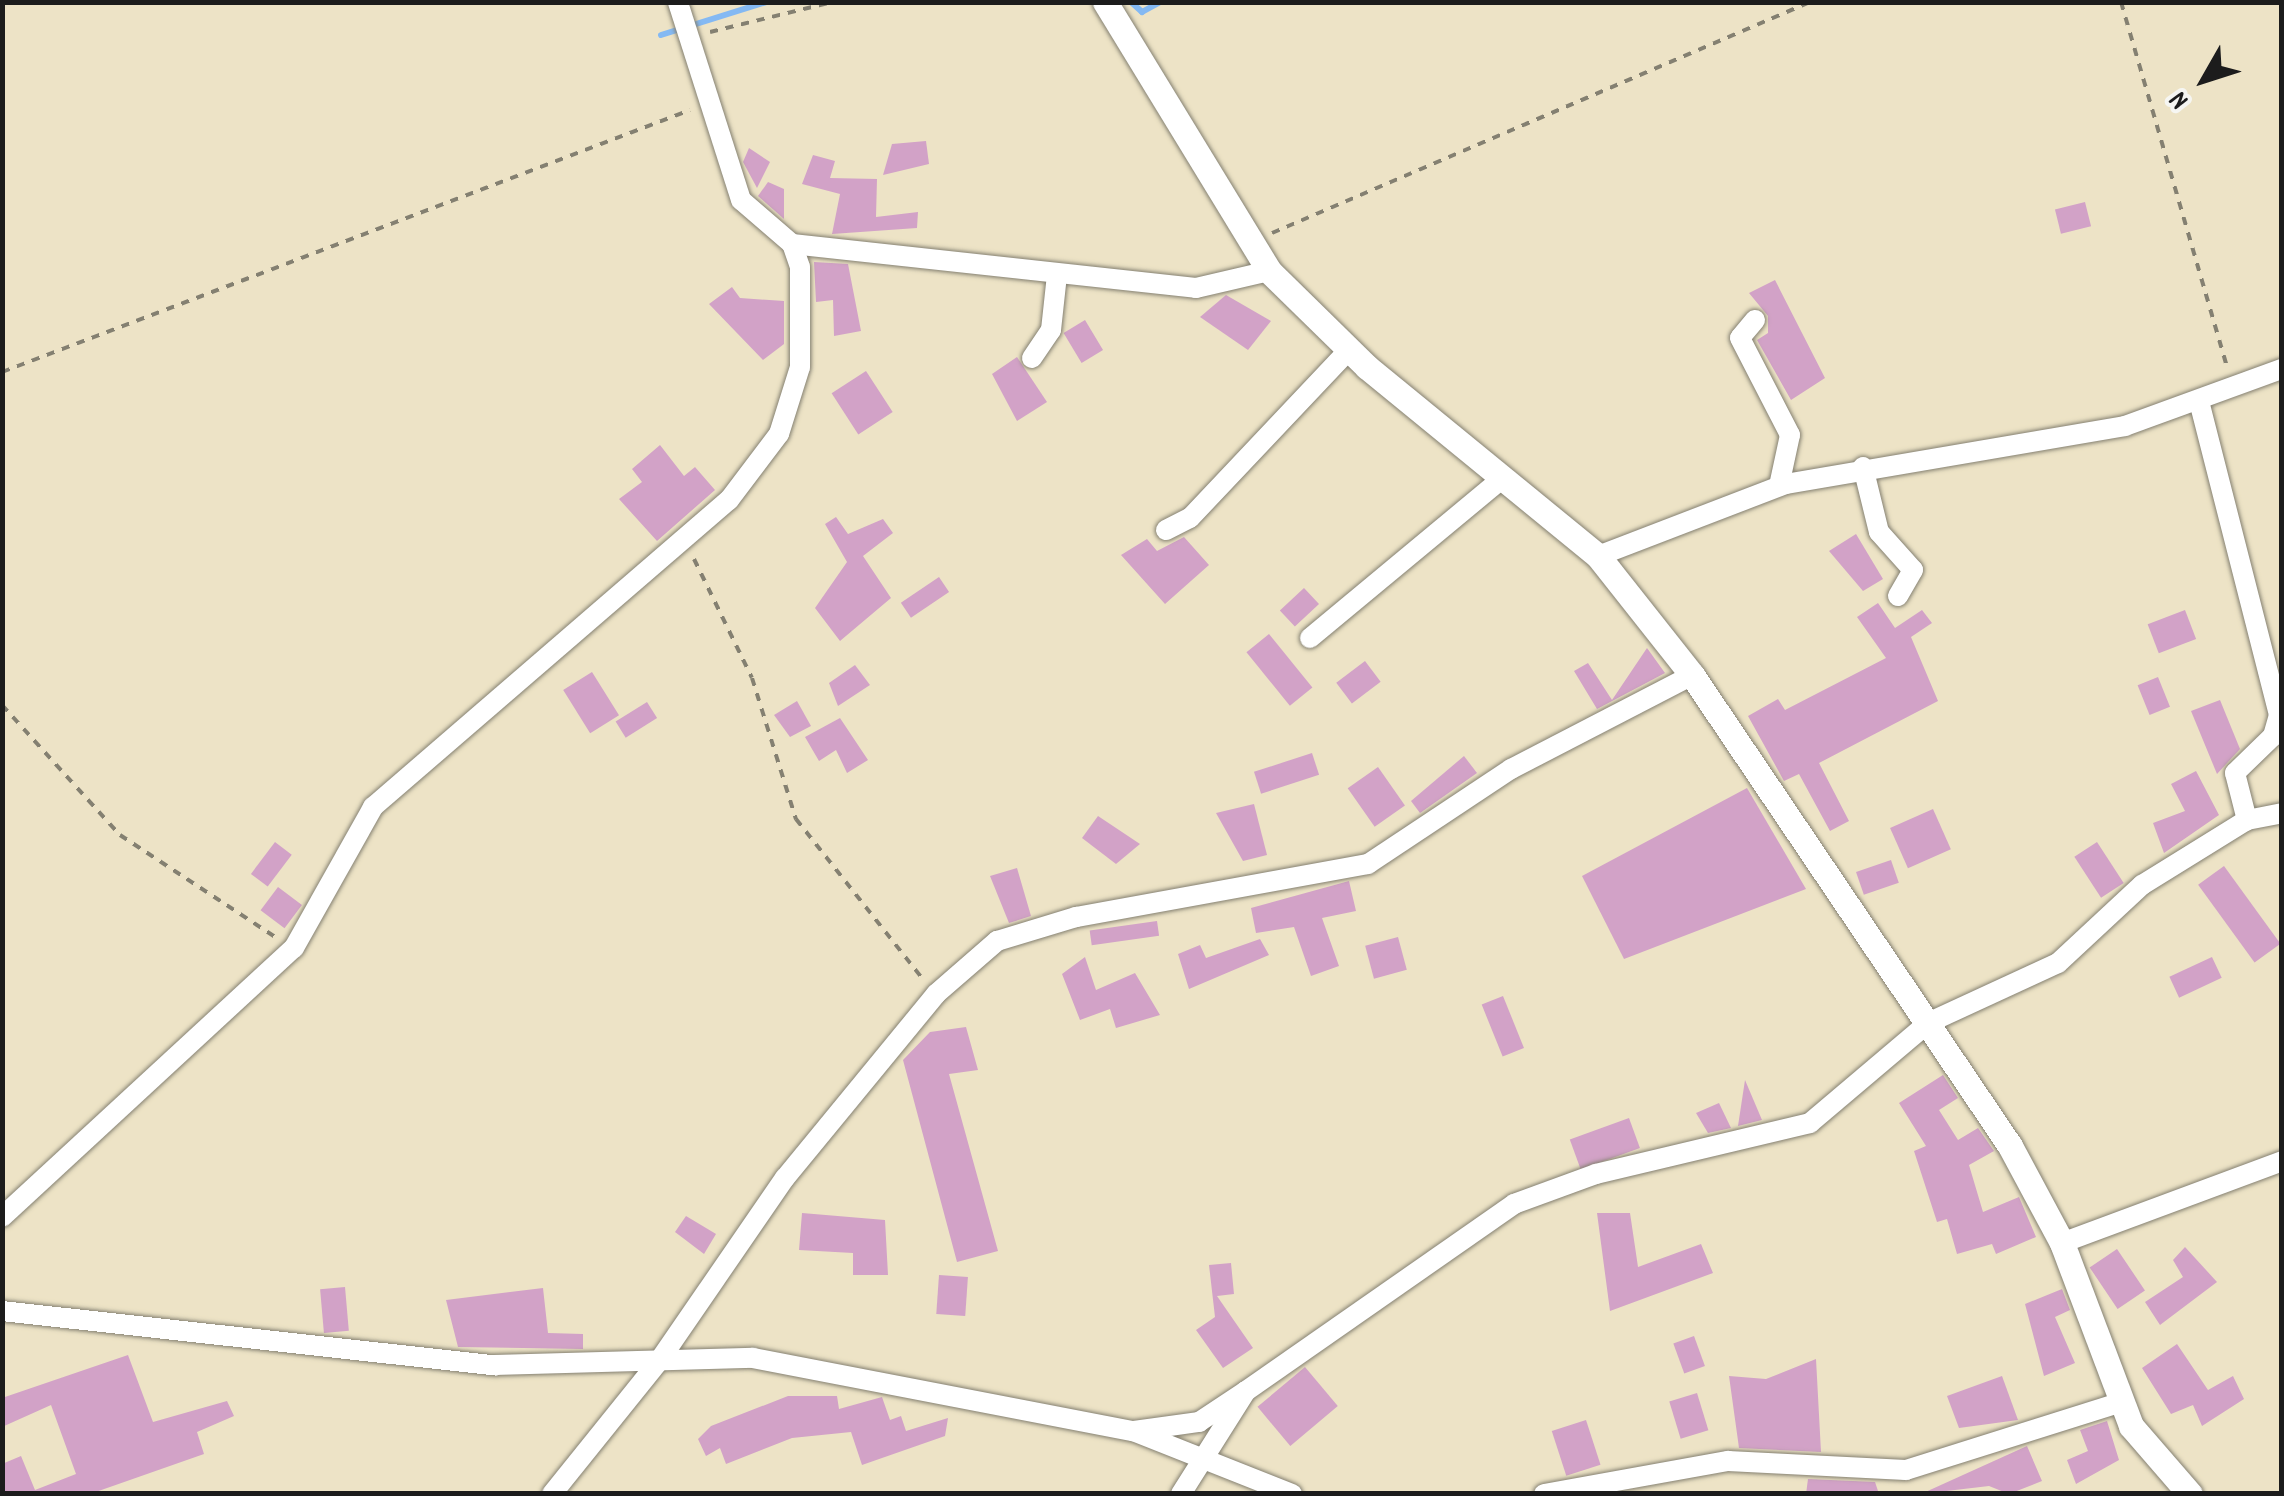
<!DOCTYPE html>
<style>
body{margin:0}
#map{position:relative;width:2284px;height:1496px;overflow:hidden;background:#ede3c6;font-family:Dekko,sans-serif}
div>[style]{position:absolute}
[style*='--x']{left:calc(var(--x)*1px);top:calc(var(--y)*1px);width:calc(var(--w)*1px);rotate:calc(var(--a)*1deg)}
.stream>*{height:6px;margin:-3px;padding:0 3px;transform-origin:3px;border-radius:3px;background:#84b9f3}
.building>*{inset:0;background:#d2a2c7;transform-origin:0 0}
.path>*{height:4px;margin-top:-2px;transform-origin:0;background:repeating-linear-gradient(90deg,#848071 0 8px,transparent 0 16px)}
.roads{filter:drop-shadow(0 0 2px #848071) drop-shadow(0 0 2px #848071)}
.minor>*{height:20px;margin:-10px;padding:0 10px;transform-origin:10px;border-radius:10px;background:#fff}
.tertiary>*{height:25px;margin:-12.5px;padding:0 12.5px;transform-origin:12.5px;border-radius:12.5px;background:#fff}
span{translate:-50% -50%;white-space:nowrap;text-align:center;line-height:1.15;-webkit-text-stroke:10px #f6f6f2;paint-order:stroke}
.frame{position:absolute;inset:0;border:5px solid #1c1c1c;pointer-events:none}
.north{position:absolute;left:2154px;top:30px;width:100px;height:100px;-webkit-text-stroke:8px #f6f6f2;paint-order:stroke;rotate:231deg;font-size:28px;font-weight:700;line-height:40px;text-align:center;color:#1c1c1c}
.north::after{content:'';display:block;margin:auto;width:35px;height:45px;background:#1c1c1c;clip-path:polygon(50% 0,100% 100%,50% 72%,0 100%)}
</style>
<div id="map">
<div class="stream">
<div style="--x:1131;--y:2;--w:15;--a:42"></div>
<div style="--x:1142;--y:12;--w:21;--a:-29"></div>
<div style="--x:661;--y:35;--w:110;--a:-17.4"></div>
</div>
<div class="building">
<div style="clip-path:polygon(926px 141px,929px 164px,883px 175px,892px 144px)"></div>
<div style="clip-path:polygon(749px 148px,770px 162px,757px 188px,743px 162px)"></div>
<div style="clip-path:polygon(813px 155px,835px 161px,830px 178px,877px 179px,876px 217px,918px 212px,917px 228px,832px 234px,840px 194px,802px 184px)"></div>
<div style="clip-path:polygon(768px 182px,784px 189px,784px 219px,758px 196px)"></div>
<div style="left:2085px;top:202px;width:25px;height:31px;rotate:76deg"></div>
<div style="clip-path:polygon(814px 262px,848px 264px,861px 331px,834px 336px,833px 300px,816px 302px)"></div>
<div style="clip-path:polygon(1775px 280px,1825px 378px,1791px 400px,1757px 340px,1768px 333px,1768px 316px,1749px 293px)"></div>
<div style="clip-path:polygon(732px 287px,740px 298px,784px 301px,784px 344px,763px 360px,709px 304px)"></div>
<div style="clip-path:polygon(1226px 295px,1271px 321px,1248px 350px,1200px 317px)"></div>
<div style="left:1085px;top:320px;width:35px;height:25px;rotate:59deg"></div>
<div style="clip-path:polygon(1017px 357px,1047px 402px,1017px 421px,992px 374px)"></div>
<div style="left:866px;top:371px;width:49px;height:41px;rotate:57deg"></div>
<div style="clip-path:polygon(660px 445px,684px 476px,695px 467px,715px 490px,657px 541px,619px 499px,642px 482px,632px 469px)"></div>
<div style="clip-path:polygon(836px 517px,848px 534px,883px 519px,893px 533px,863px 556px,891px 598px,840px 641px,815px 608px,847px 562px,825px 524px)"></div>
<div style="clip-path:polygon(1856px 534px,1883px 579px,1863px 591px,1829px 551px)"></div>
<div style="clip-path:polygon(1184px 537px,1209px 565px,1165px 604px,1121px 555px,1147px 539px,1157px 551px)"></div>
<div style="left:939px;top:577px;width:18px;height:46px;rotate:56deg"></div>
<div style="left:1304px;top:588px;width:22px;height:33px;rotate:47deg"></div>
<div style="clip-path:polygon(1878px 603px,1895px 628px,1922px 610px,1932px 623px,1911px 637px,1938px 701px,1819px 763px,1849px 821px,1830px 831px,1799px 774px,1784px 781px,1748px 716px,1778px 699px,1785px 710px,1886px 658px,1857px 617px)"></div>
<div style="left:2185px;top:610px;width:31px;height:40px;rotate:69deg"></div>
<div style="left:1269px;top:634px;width:69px;height:29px;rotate:51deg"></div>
<div style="clip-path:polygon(1647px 648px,1665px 673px,1597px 709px,1574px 671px,1588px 663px,1612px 700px)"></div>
<div style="left:1365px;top:661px;width:26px;height:36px;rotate:53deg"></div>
<div style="clip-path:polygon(855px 665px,870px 685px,838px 706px,829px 683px)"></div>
<div style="left:592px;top:672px;width:51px;height:34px;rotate:58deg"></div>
<div style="left:2158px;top:677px;width:32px;height:22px;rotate:68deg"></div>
<div style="clip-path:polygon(2220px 700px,2240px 749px,2217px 774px,2191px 711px)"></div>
<div style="clip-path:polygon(797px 701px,811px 726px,790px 737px,774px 715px)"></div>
<div style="left:647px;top:702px;width:19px;height:37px;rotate:58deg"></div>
<div style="clip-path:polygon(840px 718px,868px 760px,847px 773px,836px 750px,819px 761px,805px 737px)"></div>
<div style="left:1312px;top:753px;width:23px;height:61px;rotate:72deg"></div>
<div style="clip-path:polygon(1464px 756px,1477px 773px,1420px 813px,1411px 801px)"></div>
<div style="left:1378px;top:767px;width:47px;height:37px;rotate:55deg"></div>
<div style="clip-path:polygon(2196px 771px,2219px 815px,2164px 853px,2153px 823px,2185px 811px,2171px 784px)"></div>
<div style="clip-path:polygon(1747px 788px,1806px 889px,1624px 959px,1582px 876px)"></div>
<div style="clip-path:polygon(1254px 804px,1267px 855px,1243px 861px,1216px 813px)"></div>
<div style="left:1933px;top:809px;width:44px;height:47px;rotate:66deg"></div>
<div style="clip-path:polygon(1098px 816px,1140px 844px,1116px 864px,1082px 838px)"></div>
<div style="left:275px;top:842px;width:21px;height:40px;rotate:37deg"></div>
<div style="left:2097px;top:842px;width:49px;height:27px;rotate:57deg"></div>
<div style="left:1891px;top:860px;width:24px;height:37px;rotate:71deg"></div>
<div style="left:2224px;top:866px;width:96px;height:32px;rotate:54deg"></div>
<div style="clip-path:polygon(1017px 868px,1031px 916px,1009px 923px,990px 876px)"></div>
<div style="clip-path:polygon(1349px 881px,1356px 911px,1322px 918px,1339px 966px,1311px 976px,1294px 927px,1256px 933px,1251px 908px)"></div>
<div style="left:278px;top:887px;width:30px;height:29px;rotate:37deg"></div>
<div style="left:1157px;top:921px;width:15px;height:68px;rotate:82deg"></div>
<div style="left:1398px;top:937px;width:34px;height:34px;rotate:75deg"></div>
<div style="clip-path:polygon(1260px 939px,1269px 955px,1189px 989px,1178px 954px,1200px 945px,1206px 958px)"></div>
<div style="clip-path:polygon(1085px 957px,1096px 990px,1135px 973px,1160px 1015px,1116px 1028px,1110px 1009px,1080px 1020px,1062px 974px)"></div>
<div style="left:2212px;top:957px;width:23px;height:47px;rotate:65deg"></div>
<div style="left:1503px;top:996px;width:56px;height:23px;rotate:68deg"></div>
<div style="clip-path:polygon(966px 1027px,978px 1070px,949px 1074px,998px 1251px,957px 1262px,903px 1060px,930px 1032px)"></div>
<div style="clip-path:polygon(1943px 1075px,1958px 1098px,1939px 1110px,1958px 1140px,1978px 1128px,1994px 1151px,1969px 1165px,1983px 1212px,2019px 1197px,2036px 1237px,1996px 1254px,1992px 1244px,1957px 1254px,1947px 1219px,1937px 1222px,1914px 1151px,1926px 1146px,1899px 1103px)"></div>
<div style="clip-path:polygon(1745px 1080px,1762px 1120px,1738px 1126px)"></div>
<div style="clip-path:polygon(1719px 1103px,1731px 1128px,1708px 1133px,1696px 1113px)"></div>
<div style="left:1629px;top:1118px;width:32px;height:63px;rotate:70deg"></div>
<div style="clip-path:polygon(802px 1213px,885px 1220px,888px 1275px,853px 1275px,853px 1253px,799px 1250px)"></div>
<div style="clip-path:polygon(1597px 1213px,1630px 1213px,1638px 1267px,1701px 1244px,1713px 1273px,1610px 1311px)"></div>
<div style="clip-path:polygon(686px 1216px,716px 1234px,704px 1254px,675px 1232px)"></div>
<div style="clip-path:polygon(2185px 1247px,2217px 1282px,2160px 1325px,2145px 1302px,2183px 1277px,2173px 1260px)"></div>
<div style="left:2117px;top:1249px;width:50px;height:33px;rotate:56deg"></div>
<div style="clip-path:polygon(1231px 1263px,1234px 1294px,1217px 1296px,1253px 1348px,1223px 1368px,1196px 1330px,1215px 1317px,1209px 1265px)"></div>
<div style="left:939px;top:1275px;width:29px;height:39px;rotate:4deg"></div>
<div style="left:345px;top:1287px;width:44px;height:25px;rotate:85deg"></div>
<div style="clip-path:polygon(543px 1288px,548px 1333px,583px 1334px,583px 1349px,458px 1347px,446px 1300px)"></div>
<div style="clip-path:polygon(2062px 1289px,2070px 1310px,2055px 1317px,2075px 1363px,2044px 1376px,2025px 1304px)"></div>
<div style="left:1694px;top:1336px;width:32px;height:22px;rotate:70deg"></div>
<div style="clip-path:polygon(2177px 1344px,2208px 1390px,2233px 1376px,2244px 1399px,2202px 1426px,2193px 1405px,2171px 1414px,2142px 1368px)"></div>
<div style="clip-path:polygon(128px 1355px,153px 1422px,227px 1401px,234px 1416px,197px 1432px,204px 1454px,90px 1494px,2px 1494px,2px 1464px,21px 1456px,35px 1490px,76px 1474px,51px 1405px,2px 1427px,2px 1398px)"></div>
<div style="clip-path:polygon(1816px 1359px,1821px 1452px,1739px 1448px,1729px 1376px,1766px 1379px)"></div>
<div style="left:1305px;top:1367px;width:51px;height:62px;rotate:50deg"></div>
<div style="clip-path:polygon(2002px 1376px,2018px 1420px,1959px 1428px,1947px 1396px)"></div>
<div style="left:1697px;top:1393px;width:39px;height:29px;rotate:73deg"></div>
<div style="clip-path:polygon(788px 1396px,837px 1396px,839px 1409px,882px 1397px,890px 1420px,901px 1416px,906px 1431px,948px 1418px,945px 1436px,862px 1465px,851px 1432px,792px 1438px,726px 1464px,720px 1448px,706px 1456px,698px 1439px,711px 1426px)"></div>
<div style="left:1586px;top:1420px;width:47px;height:36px;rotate:72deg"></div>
<div style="clip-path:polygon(2107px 1421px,2119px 1460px,2076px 1484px,2067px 1460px,2088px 1451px,2080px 1430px)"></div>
<div style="clip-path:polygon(2027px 1446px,2042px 1481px,2009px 1494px,1989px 1486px,1921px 1494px)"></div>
<div style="clip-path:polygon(1808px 1479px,1875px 1482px,1879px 1494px,1806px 1494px)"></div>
</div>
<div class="path">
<div style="--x:2121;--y:2;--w:380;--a:73.8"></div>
<div style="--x:710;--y:32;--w:126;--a:-13.8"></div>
<div style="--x:1272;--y:233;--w:585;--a:-23.24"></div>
<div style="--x:2;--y:372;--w:736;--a:-20.85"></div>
<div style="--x:694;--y:559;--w:132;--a:64"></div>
<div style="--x:752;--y:678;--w:148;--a:72.7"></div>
<div style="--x:796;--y:819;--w:204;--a:51.6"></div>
<div style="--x:2;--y:705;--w:176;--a:47.8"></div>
<div style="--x:120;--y:835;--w:188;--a:33.3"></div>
</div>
<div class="roads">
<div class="minor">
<div style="--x:792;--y:244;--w:406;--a:6.2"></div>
<div style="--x:1196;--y:288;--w:75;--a:-13.1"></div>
<div style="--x:1755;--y:320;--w:23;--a:130"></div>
<div style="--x:1740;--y:338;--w:109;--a:62.7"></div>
<div style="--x:1790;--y:435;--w:52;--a:102.2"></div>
<div style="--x:1032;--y:358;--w:34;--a:-56"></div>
<div style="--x:1051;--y:330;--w:55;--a:-83.8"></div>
<div style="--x:2200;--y:405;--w:320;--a:75.7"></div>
<div style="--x:2279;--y:715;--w:22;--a:106"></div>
<div style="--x:2273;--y:736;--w:53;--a:135.8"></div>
<div style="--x:2235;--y:773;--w:49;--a:75.7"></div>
<div style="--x:1863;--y:467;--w:67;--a:76.2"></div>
<div style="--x:1879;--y:532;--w:51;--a:48.2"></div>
<div style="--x:1913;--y:570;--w:30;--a:120"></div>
<div style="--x:1166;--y:530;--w:27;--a:-27"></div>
<div style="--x:1190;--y:518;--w:233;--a:-46.6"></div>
<div style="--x:1598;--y:556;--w:201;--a:-21"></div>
<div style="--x:1786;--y:484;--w:344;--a:-9.7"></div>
<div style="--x:2125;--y:426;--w:167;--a:-20"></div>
<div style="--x:1310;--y:638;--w:251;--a:-39.7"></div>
<div style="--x:2;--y:1217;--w:397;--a:-42.7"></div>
<div style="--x:294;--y:948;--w:162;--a:-60.7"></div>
<div style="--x:373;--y:807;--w:470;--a:-40.8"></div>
<div style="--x:729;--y:500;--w:83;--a:-52.9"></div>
<div style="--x:779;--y:434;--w:70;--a:-72.6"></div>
<div style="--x:800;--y:367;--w:100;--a:-90"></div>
<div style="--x:800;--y:267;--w:24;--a:-109"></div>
<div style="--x:792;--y:244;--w:67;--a:-139.2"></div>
<div style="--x:741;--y:200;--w:208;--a:-107.7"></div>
<div style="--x:2062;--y:1243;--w:235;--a:-20.4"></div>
<div style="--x:2;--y:1311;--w:496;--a:6.3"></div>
<div style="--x:495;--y:1365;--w:258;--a:-1.6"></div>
<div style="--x:753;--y:1358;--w:387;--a:10.9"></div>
<div style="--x:1133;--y:1431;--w:171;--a:21.6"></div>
<div style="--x:1246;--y:1391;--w:327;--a:-34.9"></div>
<div style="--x:1514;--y:1204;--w:87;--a:-20.1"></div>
<div style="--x:1596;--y:1174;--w:220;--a:-13.4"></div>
<div style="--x:1810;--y:1123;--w:155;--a:-40.3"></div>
<div style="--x:1928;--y:1023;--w:143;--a:-24.8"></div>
<div style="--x:2058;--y:963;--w:115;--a:-42.9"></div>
<div style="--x:2142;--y:885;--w:123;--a:-31.8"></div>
<div style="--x:2247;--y:820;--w:36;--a:-11"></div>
<div style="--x:1134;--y:1431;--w:66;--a:-7.9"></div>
<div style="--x:1199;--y:1422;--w:56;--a:-33.4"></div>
<div style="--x:1246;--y:1391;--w:122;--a:122.3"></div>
<div style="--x:552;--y:1494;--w:171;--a:-51.2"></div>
<div style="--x:659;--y:1361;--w:222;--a:-55.5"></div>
<div style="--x:785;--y:1178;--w:238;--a:-50.6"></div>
<div style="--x:936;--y:994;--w:81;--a:-41"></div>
<div style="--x:997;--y:941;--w:83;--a:-16.9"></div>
<div style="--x:1076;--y:917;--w:297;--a:-10.3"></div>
<div style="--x:1368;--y:864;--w:172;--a:-33.6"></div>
<div style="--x:1511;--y:769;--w:204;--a:-27.4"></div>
<div style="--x:1544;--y:1494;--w:187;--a:-10.2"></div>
<div style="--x:1728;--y:1461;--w:178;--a:2.9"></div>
<div style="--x:1906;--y:1470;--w:223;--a:-17.5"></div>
</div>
<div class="tertiary">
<div style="--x:1105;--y:2;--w:315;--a:58.6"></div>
<div style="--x:1269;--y:271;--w:137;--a:44.4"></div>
<div style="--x:1367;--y:367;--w:298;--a:39.3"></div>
<div style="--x:1598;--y:556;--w:152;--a:51.7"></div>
<div style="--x:1692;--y:675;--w:568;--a:55.97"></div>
<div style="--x:2010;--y:1146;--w:110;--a:61.8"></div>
<div style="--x:2062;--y:1243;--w:196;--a:69.3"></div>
<div style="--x:2131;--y:1426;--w:90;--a:49.1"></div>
</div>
</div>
<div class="frame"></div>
<div class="north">N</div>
</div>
